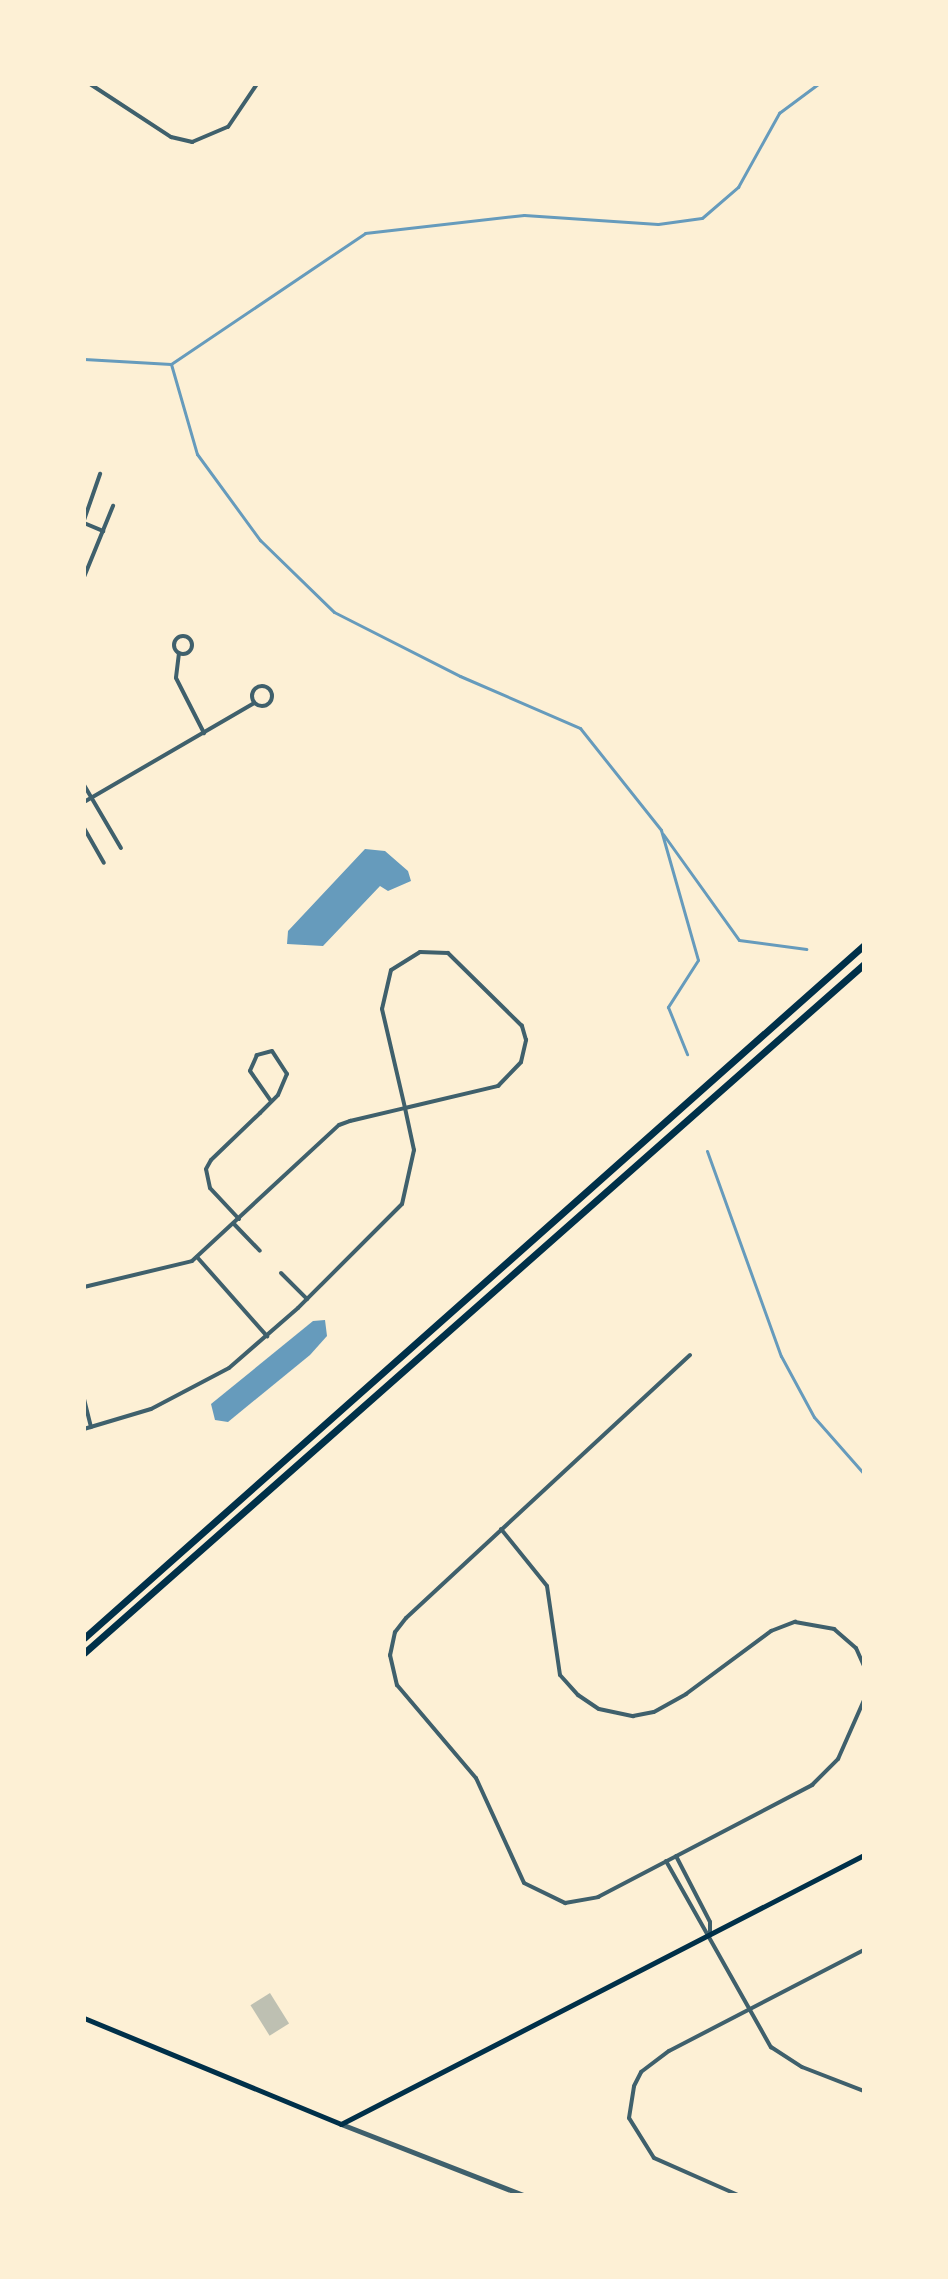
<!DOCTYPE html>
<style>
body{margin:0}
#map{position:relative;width:948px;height:2279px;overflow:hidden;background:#fdf0d5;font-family:Manrope,sans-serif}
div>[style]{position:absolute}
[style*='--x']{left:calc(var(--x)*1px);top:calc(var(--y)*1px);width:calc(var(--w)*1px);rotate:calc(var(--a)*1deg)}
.water>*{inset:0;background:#669bbc}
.stream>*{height:3px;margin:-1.5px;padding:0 1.5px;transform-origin:1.5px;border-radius:1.5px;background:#669bbc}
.building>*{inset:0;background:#bec0b2;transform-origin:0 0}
.minor>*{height:4px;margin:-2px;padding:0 2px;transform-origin:2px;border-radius:2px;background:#3f606c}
.minor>.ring{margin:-2px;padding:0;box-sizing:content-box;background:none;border:4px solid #3f606c;border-radius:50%}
.tertiary>*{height:5px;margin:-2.5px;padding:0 2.5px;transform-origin:2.5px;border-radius:2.5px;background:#3f606c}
.secondary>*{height:5px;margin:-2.5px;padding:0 2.5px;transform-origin:2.5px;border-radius:2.5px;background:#003049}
.motorway>*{height:7px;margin:-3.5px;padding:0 3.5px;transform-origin:3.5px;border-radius:3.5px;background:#003049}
span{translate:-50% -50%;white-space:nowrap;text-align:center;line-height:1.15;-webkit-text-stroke:8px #fdf0d5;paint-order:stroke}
.frame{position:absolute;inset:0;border:86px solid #fdf0d5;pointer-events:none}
</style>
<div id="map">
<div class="water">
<div style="clip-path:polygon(365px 849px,385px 851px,408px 871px,411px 881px,388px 891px,380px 886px,323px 946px,287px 944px,288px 931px)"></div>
<div style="clip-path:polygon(325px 1320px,327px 1336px,310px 1355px,228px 1422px,215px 1420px,211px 1404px,313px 1321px)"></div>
</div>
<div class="stream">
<div style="--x:84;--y:359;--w:87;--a:3.3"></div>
<div style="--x:171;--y:364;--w:234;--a:-34"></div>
<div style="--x:365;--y:233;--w:160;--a:-6.5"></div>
<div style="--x:524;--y:215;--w:134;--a:3.8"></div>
<div style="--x:658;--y:224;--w:44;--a:-7.8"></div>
<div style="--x:702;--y:218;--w:48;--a:-40.7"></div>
<div style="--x:738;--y:187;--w:85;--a:-61"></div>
<div style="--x:779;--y:113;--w:49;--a:-36.6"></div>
<div style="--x:171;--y:364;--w:94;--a:73.9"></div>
<div style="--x:197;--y:454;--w:107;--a:53.8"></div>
<div style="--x:260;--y:540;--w:103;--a:44.2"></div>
<div style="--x:334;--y:612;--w:141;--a:26.9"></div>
<div style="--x:460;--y:676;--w:131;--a:23.4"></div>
<div style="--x:580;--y:728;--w:130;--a:51.5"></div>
<div style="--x:661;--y:830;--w:135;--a:74.1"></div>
<div style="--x:698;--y:960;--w:56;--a:122.6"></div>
<div style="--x:668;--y:1007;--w:51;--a:68"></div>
<div style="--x:663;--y:834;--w:130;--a:54.4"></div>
<div style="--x:739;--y:940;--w:68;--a:7.7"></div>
<div style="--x:707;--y:1151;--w:218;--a:70.2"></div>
<div style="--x:781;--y:1356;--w:69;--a:61.6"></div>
<div style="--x:814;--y:1417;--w:76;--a:48.7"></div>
</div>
<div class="building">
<div style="left:270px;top:1993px;width:36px;height:23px;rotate:58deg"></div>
</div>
<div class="minor">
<div style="--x:90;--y:84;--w:97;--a:33.2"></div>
<div style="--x:171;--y:137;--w:22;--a:13"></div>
<div style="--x:192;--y:142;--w:39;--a:-23"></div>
<div style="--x:228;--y:127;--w:52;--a:-56"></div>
<div style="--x:84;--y:520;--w:49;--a:-70.8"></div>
<div style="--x:84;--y:523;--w:21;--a:23"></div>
<div style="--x:84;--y:577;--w:77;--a:-67.8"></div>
<div class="ring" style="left:174px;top:636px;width:14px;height:14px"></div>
<div style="--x:179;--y:653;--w:25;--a:97"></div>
<div style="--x:176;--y:678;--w:62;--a:63"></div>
<div class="ring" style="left:252px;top:686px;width:16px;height:16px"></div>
<div style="--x:84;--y:785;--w:73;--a:59.6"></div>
<div style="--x:84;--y:802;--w:197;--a:-30.2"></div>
<div style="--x:84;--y:828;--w:40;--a:60.3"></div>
<div style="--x:239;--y:1219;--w:42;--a:-133.1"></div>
<div style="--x:210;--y:1188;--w:19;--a:-102"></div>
<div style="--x:206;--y:1169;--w:10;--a:-61"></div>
<div style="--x:211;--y:1160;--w:68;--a:-43.8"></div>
<div style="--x:260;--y:1113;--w:25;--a:-45"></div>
<div style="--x:278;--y:1095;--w:23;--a:-67"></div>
<div style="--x:287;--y:1074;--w:27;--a:-123"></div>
<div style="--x:272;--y:1051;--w:16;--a:165"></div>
<div style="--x:257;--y:1055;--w:17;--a:114"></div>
<div style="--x:250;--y:1071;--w:37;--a:55"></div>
<div style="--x:234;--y:1224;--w:37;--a:46"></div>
<div style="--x:197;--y:1257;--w:106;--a:48.5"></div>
<div style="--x:864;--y:1272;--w:33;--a:90"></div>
<div style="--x:281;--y:1273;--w:37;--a:45"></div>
<div style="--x:84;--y:1287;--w:111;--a:-13.5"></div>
<div style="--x:192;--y:1261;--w:200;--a:-42.8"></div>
<div style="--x:339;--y:1125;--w:12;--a:-20"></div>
<div style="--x:350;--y:1121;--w:57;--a:-13.3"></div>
<div style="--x:405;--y:1108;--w:96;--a:-13.3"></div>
<div style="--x:498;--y:1086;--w:33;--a:-46"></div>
<div style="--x:521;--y:1062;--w:23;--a:-77"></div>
<div style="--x:526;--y:1040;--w:15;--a:-106"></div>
<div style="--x:522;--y:1026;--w:104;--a:-135.4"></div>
<div style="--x:448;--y:953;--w:28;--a:-178"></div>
<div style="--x:420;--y:952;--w:34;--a:148"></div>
<div style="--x:391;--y:970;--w:40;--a:103"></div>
<div style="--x:382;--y:1009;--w:102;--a:76.9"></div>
<div style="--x:405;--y:1108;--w:43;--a:77.9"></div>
<div style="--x:414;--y:1150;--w:55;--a:102.5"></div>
<div style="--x:402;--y:1204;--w:147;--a:135"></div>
<div style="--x:298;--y:1308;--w:91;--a:139"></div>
<div style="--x:229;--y:1368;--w:88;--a:152.3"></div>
<div style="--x:151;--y:1409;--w:70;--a:163.4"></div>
<div style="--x:690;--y:1355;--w:387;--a:137.2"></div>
<div style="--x:406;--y:1618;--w:18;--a:128"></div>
<div style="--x:395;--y:1632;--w:24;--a:102"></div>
<div style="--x:390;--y:1655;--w:31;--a:77"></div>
<div style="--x:397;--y:1685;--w:122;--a:49.7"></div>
<div style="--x:476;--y:1778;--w:115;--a:65.4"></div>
<div style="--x:524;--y:1883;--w:46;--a:26"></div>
<div style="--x:565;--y:1903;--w:34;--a:-10"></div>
<div style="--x:598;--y:1897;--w:242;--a:-27.6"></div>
<div style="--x:812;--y:1785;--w:37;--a:-45"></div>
<div style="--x:838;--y:1759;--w:64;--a:-66.2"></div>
<div style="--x:84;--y:1399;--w:29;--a:76"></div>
<div style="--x:501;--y:1529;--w:73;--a:51.1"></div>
<div style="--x:547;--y:1586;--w:90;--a:81.7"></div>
<div style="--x:560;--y:1675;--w:27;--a:48"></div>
<div style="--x:578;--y:1695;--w:25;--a:34"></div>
<div style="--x:599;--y:1709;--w:35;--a:12"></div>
<div style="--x:633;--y:1716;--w:21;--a:-11"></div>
<div style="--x:654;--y:1712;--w:37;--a:-29"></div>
<div style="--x:686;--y:1694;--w:106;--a:-36.5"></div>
<div style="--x:771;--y:1631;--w:26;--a:-21"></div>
<div style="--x:795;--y:1622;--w:40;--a:10"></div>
<div style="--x:834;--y:1629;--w:29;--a:41"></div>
<div style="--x:856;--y:1648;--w:20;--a:66"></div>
<div style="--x:676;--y:1856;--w:74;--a:62.7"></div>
<div style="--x:710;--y:1922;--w:13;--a:90"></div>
<div style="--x:666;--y:1861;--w:214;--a:60.6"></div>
<div style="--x:771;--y:2047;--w:37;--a:33"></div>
<div style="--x:802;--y:2067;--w:66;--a:21.2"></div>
<div style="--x:738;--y:2195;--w:92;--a:-156.2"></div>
<div style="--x:654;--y:2158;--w:47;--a:-122"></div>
<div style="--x:629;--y:2118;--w:32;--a:-81"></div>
<div style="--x:634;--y:2086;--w:16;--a:-63"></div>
<div style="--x:641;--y:2072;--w:35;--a:-37"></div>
<div style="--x:669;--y:2051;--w:220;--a:-27.4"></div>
</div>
<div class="tertiary">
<div style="--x:341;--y:2124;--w:195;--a:21.3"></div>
</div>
<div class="secondary">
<div style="--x:84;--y:2018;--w:278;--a:22.4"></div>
<div style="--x:341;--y:2124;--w:588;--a:-27.22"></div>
</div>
<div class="motorway">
<div style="--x:84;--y:1638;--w:1043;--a:-41.62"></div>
<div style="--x:84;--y:1653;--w:1041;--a:-41.46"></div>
</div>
<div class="frame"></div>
</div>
